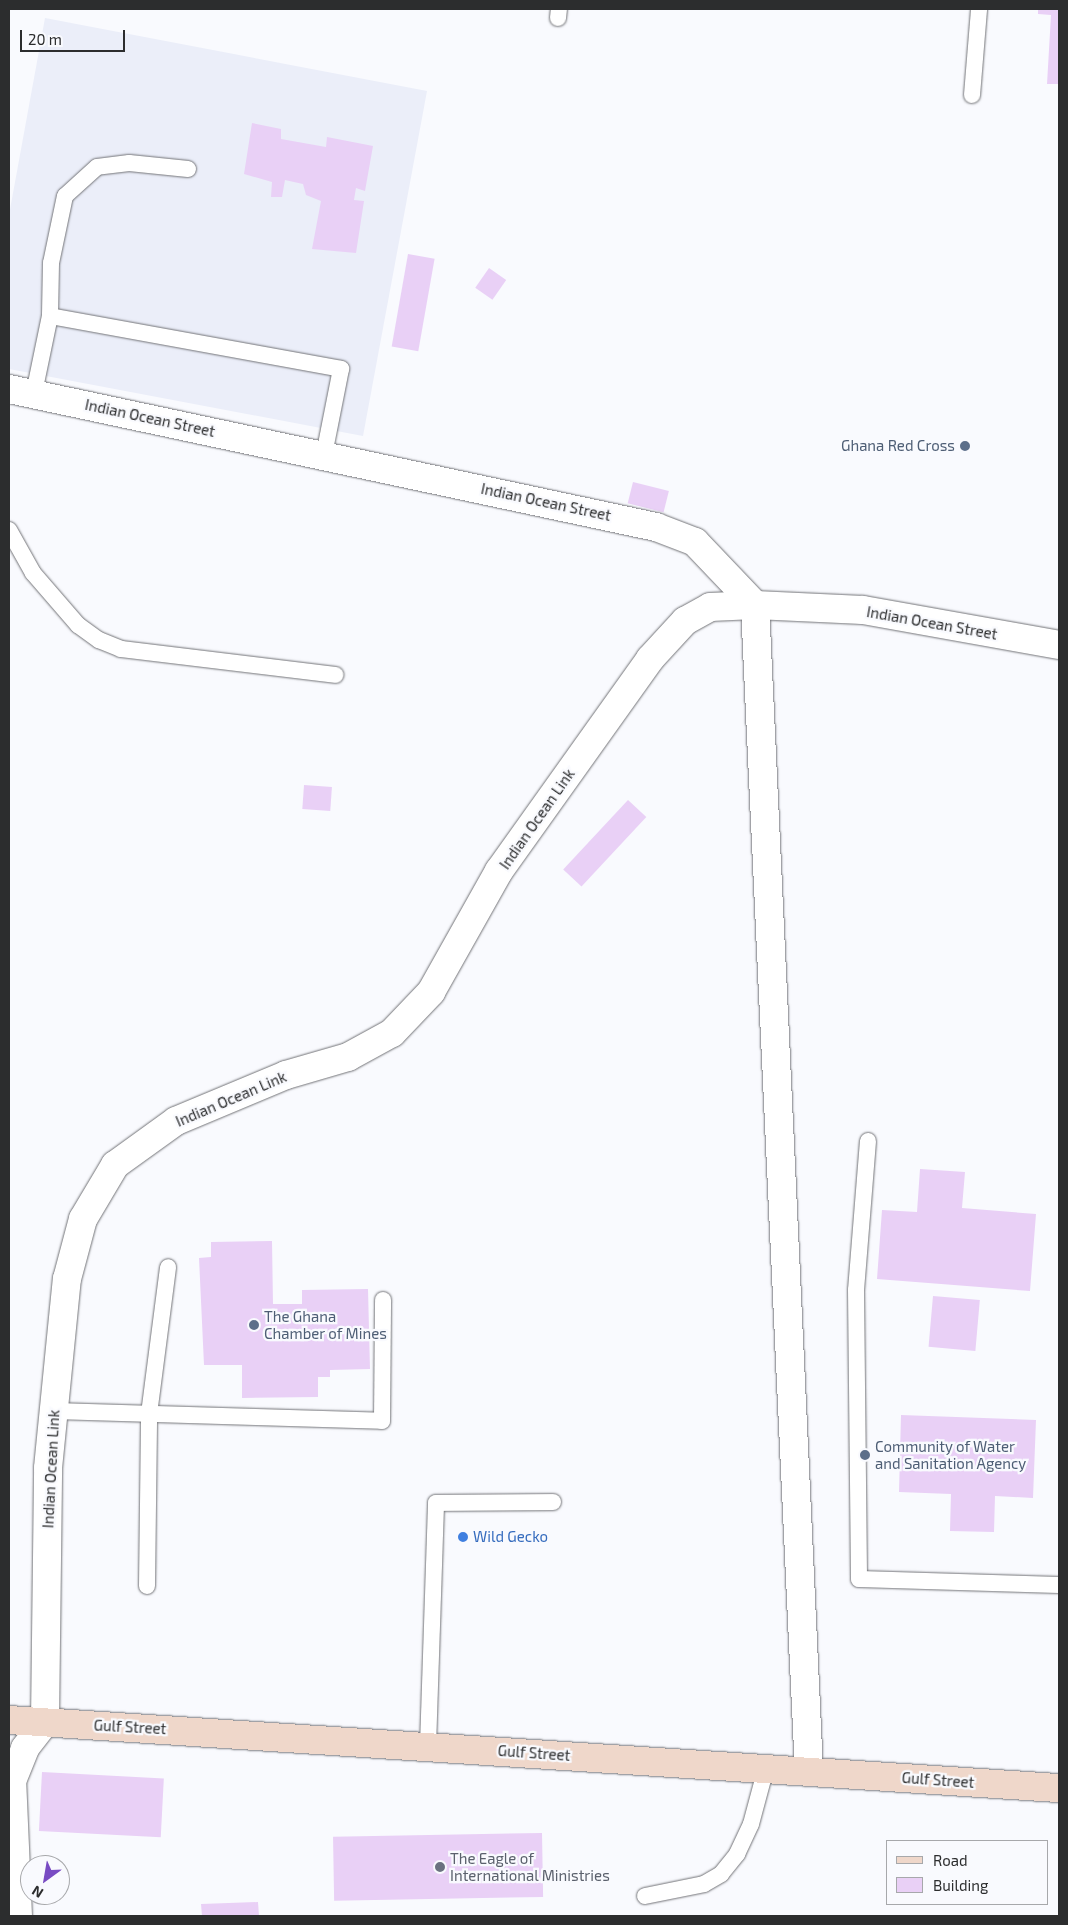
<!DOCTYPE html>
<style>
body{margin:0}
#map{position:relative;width:1068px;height:1925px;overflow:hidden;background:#f9fafe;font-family:"Exo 2",sans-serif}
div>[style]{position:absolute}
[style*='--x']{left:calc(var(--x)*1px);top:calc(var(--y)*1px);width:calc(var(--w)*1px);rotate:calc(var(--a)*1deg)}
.built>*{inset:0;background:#ebeef9}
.building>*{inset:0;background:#e9d0f6;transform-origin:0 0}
.roads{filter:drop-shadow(0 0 1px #727377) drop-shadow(0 0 1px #727377)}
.lane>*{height:16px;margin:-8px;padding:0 8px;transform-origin:8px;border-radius:8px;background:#fff}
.street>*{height:28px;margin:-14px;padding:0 14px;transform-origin:14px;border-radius:14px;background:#fff}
.secondary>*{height:28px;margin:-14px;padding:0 14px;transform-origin:14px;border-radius:14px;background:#efd7ca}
.dots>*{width:14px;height:14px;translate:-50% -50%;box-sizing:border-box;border:2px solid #f9fafe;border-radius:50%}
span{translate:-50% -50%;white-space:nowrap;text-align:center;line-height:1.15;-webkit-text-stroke:4.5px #f9fafe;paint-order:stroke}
.street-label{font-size:15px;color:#2c2d2e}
.service-label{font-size:15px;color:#4e5e75}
.right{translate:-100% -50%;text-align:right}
.left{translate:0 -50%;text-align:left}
.shop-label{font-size:15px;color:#366cbe}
.worship-label{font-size:15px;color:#5b616d}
.frame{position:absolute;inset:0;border:10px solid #2c2d2e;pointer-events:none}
.legend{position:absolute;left:886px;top:1840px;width:162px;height:65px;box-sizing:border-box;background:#f9fafe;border:1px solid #a7a8ab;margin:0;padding:6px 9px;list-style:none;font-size:15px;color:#2c2d2e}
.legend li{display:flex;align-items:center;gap:10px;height:25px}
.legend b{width:25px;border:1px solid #a7a8ab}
.north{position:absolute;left:20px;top:1855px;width:50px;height:50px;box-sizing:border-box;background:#f9fafe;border:1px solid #a7a8ab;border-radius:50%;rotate:212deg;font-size:14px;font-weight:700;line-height:20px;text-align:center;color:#2c2d2e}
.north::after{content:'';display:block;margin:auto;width:18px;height:22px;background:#784bc3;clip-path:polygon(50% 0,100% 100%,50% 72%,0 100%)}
.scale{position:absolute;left:20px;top:30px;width:105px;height:22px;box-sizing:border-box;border:2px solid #2c2d2e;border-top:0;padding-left:6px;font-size:15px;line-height:18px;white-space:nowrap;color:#2c2d2e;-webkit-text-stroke:4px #f9fafe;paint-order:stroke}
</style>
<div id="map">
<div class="built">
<div style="clip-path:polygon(45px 18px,427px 91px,363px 436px,9px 369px,9px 215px)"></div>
</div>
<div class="building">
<div style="clip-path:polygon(1038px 9px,1059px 9px,1059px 84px,1047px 84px,1051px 15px,1038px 14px)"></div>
<div style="clip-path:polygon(252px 123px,281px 129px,281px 139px,326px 147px,327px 137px,373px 146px,365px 191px,356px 188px,354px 200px,364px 201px,356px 253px,312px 249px,321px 201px,306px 195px,303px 184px,285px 180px,282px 197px,271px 197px,272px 182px,244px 174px)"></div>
<div style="left:408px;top:254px;width:27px;height:94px;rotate:10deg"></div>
<div style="left:489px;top:268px;width:21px;height:24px;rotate:35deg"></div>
<div style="left:633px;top:482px;width:37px;height:22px;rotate:14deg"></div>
<div style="left:304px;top:785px;width:28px;height:24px;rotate:4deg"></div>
<div style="left:628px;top:800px;width:25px;height:95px;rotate:43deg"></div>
<div style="clip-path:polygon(920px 1169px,965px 1172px,962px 1208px,1036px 1214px,1030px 1291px,877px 1279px,882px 1210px,917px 1212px)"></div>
<div style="clip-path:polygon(272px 1241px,273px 1304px,302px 1304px,302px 1290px,368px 1289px,370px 1369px,330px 1370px,330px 1377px,318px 1377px,318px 1397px,242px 1398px,242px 1365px,204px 1365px,199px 1258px,211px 1257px,211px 1242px)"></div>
<div style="left:933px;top:1296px;width:47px;height:51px;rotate:5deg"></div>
<div style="clip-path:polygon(901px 1415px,1036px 1420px,1033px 1498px,995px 1496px,994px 1532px,950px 1531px,951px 1494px,899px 1492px)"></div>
<div style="left:42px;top:1772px;width:122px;height:59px;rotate:3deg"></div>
<div style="left:542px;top:1833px;width:64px;height:209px;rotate:89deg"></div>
<div style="clip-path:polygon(258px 1902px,259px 1916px,202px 1916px,201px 1904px)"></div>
</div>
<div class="roads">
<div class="lane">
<div style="--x:558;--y:18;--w:9;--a:-84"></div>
<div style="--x:972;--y:95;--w:86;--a:-85.3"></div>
<div style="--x:188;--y:169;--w:59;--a:-174.2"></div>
<div style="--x:129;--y:163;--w:32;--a:173"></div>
<div style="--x:97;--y:167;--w:43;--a:137.8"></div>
<div style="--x:65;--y:196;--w:68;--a:101.8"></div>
<div style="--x:51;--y:263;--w:53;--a:91.1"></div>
<div style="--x:50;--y:316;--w:296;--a:10.3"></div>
<div style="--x:341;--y:369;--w:88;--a:101.2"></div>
<div style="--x:34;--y:393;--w:79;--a:-78.3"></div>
<div style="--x:9;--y:530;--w:49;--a:60.8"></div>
<div style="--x:33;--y:573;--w:69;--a:49.1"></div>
<div style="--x:78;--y:625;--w:26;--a:36"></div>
<div style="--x:99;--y:640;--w:24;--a:22"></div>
<div style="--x:121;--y:649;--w:216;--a:6.9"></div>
<div style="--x:868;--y:1141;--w:149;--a:94.6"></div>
<div style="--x:856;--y:1290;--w:289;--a:89.4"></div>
<div style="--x:859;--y:1579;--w:200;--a:1.7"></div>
<div style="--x:54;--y:1411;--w:328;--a:1.7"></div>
<div style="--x:382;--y:1421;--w:121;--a:-89.5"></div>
<div style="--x:147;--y:1586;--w:172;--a:-89.3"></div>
<div style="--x:149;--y:1414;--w:148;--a:-82.6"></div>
<div style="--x:428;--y:1746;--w:243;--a:-88.1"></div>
<div style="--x:436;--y:1503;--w:117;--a:-0.5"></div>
<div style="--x:645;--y:1896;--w:60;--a:-11.5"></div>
<div style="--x:704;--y:1884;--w:20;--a:-30"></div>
<div style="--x:721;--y:1874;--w:26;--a:-51"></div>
<div style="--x:737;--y:1854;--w:33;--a:-65"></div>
<div style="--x:751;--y:1824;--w:58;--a:-75"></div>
</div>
<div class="street">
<div style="--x:9;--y:389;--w:662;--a:12.04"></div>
<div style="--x:656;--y:527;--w:42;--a:21"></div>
<div style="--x:695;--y:542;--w:87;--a:46.4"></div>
<div style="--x:755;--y:605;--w:108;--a:2.7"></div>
<div style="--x:863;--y:610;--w:199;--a:10.1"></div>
<div style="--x:18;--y:1916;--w:135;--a:-92.5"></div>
<div style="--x:12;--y:1781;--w:35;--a:-68"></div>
<div style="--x:25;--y:1748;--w:33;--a:-52"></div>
<div style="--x:45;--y:1722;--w:254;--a:-89.3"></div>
<div style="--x:48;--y:1468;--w:190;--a:-84.3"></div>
<div style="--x:67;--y:1279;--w:62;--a:-75.1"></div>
<div style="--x:83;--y:1219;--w:63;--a:-59.3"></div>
<div style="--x:115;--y:1165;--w:75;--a:-35.8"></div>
<div style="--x:176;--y:1121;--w:119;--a:-22.7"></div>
<div style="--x:286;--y:1075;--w:65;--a:-16.2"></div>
<div style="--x:348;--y:1057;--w:50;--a:-28.6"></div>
<div style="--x:392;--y:1033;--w:57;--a:-46.4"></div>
<div style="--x:431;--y:992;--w:139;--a:-60.7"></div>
<div style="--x:499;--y:871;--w:260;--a:-54.5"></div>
<div style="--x:650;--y:659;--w:52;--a:-47.4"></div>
<div style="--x:685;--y:621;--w:29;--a:-29"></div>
<div style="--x:710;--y:607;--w:45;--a:-2.5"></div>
<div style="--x:755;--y:605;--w:1167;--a:87.35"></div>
</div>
<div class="secondary">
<div style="--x:9;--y:1720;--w:1052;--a:3.71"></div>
</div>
</div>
<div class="dots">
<div style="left:965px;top:446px;background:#5c6f8a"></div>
<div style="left:254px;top:1325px;background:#5c6f8a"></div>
<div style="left:865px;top:1455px;background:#5c6f8a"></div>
<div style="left:463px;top:1537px;background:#3f7fe0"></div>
<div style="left:440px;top:1867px;background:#6b7280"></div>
</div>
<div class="street-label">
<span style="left:150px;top:418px;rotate:12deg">Indian Ocean Street</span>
<span style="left:546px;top:502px;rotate:12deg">Indian Ocean Street</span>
<span style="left:932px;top:623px;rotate:10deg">Indian Ocean Street</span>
<span style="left:537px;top:819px;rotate:-55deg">Indian Ocean Link</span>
<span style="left:231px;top:1099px;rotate:-23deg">Indian Ocean Link</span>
<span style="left:51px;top:1469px;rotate:-87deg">Indian Ocean Link</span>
<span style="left:130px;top:1727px;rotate:3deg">Gulf Street</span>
<span style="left:534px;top:1753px;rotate:4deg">Gulf Street</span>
<span style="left:938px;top:1780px;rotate:4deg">Gulf Street</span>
</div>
<div class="service-label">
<span class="right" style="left:955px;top:446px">Ghana Red Cross</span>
<span class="left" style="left:264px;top:1325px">The Ghana<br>Chamber of Mines</span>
<span class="left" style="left:875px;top:1455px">Community of Water<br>and Sanitation Agency</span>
</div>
<div class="shop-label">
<span class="left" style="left:473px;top:1537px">Wild Gecko</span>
</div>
<div class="worship-label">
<span class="left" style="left:450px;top:1867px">The Eagle of<br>International Ministries</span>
</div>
<div class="frame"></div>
<ul class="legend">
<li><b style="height:6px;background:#efd7ca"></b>Road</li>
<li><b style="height:14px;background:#e9d0f6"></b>Building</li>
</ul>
<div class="north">N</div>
<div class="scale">20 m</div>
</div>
